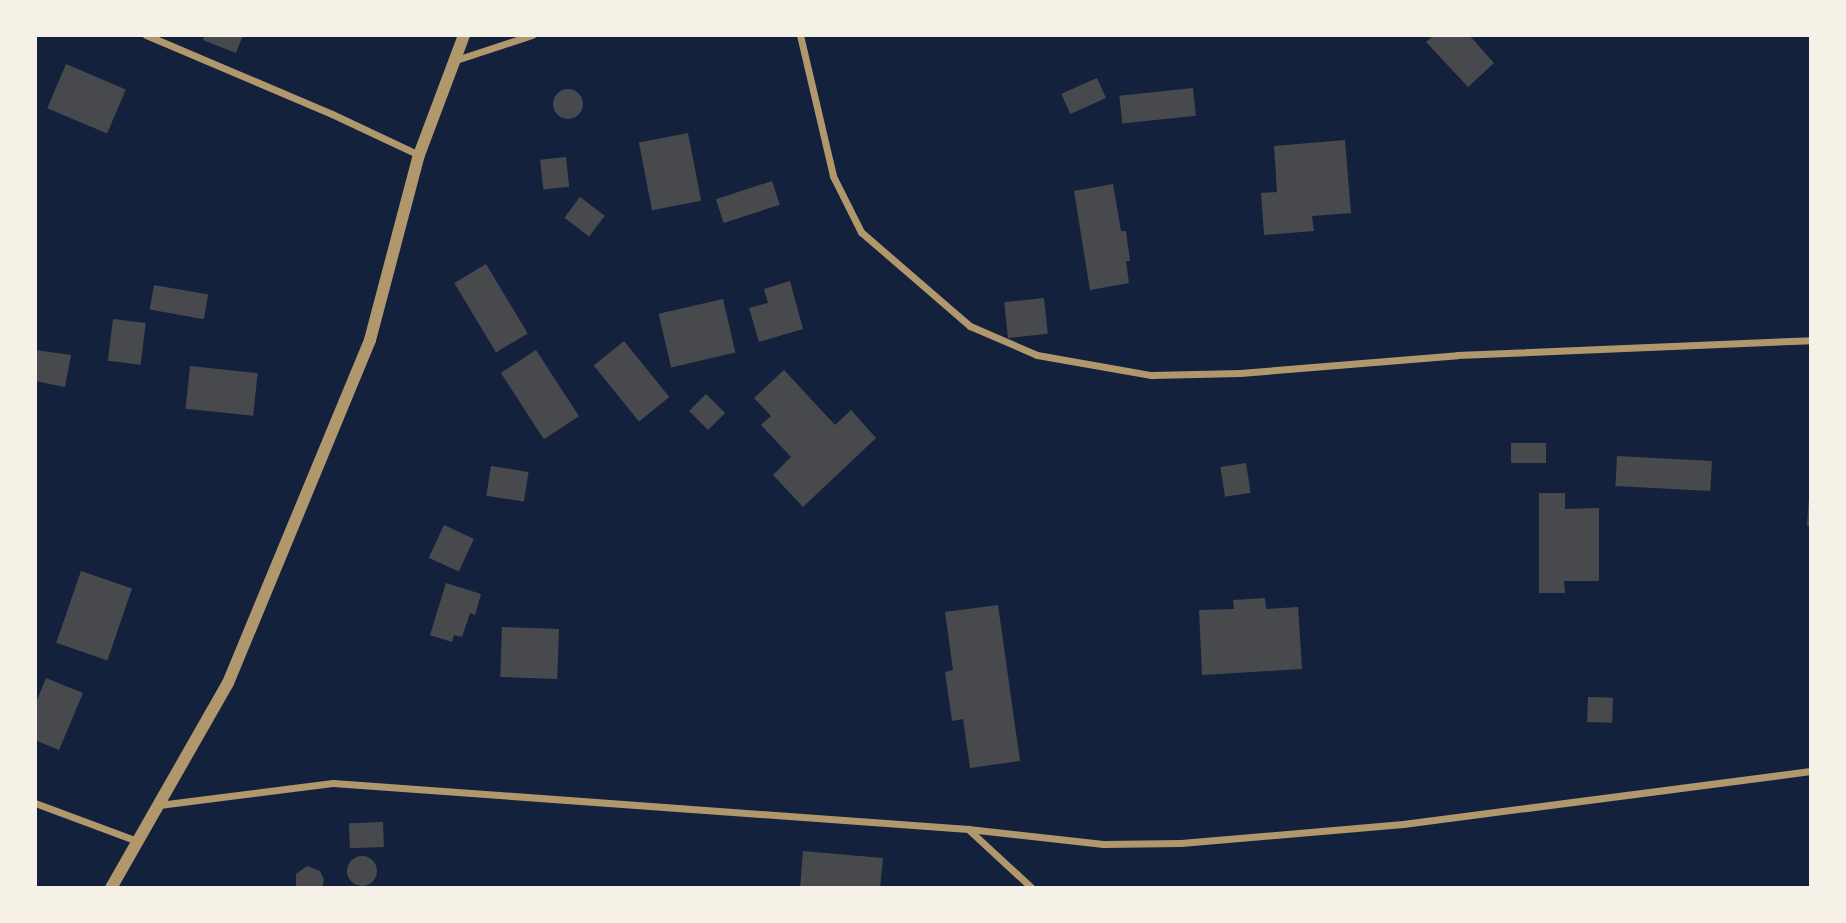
<!DOCTYPE html>
<style>
body{margin:0}
#map{position:relative;width:1846px;height:923px;overflow:hidden;background:#14213d;font-family:Lora,serif}
div>[style]{position:absolute}
[style*='--x']{left:calc(var(--x)*1px);top:calc(var(--y)*1px);width:calc(var(--w)*1px);rotate:calc(var(--a)*1deg)}
.building>*{inset:0;background:#48494c;transform-origin:0 0}
.round{border-radius:50%}
.minor>*{height:7px;margin:-3.5px;padding:0 3.5px;transform-origin:3.5px;border-radius:3.5px;background:#b1986c}
.tertiary>*{height:12px;margin:-6px;padding:0 6px;transform-origin:6px;border-radius:6px;background:#b1986c}
span{translate:-50% -50%;white-space:nowrap;text-align:center;line-height:1.15;-webkit-text-stroke:7px #f6f1e7;paint-order:stroke}
.frame{position:absolute;inset:0;border:37px solid #f6f1e7;pointer-events:none}
</style>
<div id="map">
<div class="building">
<div style="clip-path:polygon(205px 35px,243px 35px,236px 53px,203px 40px)"></div>
<div style="clip-path:polygon(1434px 35px,1469px 35px,1494px 63px,1468px 87px,1426px 42px)"></div>
<div style="left:66px;top:64px;width:65px;height:48px;rotate:23deg"></div>
<div style="left:1097px;top:78px;width:22px;height:39px;rotate:66deg"></div>
<div style="left:1193px;top:88px;width:28px;height:74px;rotate:84deg"></div>
<div class="round" style="left:553px;top:89px;width:30px;height:30px"></div>
<div style="left:688px;top:133px;width:69px;height:50px;rotate:79deg"></div>
<div style="clip-path:polygon(1345px 140px,1351px 213px,1312px 216px,1314px 231px,1264px 235px,1261px 193px,1277px 192px,1274px 146px)"></div>
<div style="left:566px;top:157px;width:30px;height:26px;rotate:84deg"></div>
<div style="left:772px;top:181px;width:25px;height:59px;rotate:72deg"></div>
<div style="clip-path:polygon(1113px 184px,1121px 231px,1126px 231px,1130px 261px,1126px 261px,1129px 283px,1090px 290px,1074px 191px)"></div>
<div style="left:580px;top:197px;width:31px;height:26px;rotate:37deg"></div>
<div style="left:486px;top:264px;width:81px;height:37px;rotate:59deg"></div>
<div style="clip-path:polygon(790px 281px,803px 329px,759px 342px,749px 308px,768px 303px,764px 289px)"></div>
<div style="left:154px;top:285px;width:55px;height:25px;rotate:10deg"></div>
<div style="left:1044px;top:298px;width:36px;height:40px;rotate:84deg"></div>
<div style="left:723px;top:299px;width:55px;height:66px;rotate:77deg"></div>
<div style="left:113px;top:319px;width:33px;height:42px;rotate:7deg"></div>
<div style="left:624px;top:341px;width:72px;height:39px;rotate:51deg"></div>
<div style="clip-path:polygon(35px 350px,71px 355px,65px 387px,35px 381px)"></div>
<div style="left:536px;top:350px;width:79px;height:42px;rotate:57deg"></div>
<div style="left:190px;top:366px;width:68px;height:43px;rotate:6deg"></div>
<div style="clip-path:polygon(784px 370px,835px 425px,851px 410px,876px 438px,803px 507px,773px 475px,791px 457px,761px 425px,771px 416px,754px 398px)"></div>
<div style="left:706px;top:394px;width:27px;height:24px;rotate:45deg"></div>
<div style="left:1511px;top:443px;width:35px;height:20px"></div>
<div style="left:1617px;top:456px;width:95px;height:30px;rotate:3deg"></div>
<div style="left:1246px;top:463px;width:30px;height:26px;rotate:81deg"></div>
<div style="left:491px;top:466px;width:38px;height:30px;rotate:9deg"></div>
<div style="clip-path:polygon(1539px 493px,1565px 493px,1565px 509px,1599px 508px,1599px 581px,1564px 581px,1565px 593px,1539px 593px)"></div>
<div style="clip-path:polygon(1809px 497px,1811px 497px,1811px 527px,1807px 526px)"></div>
<div style="left:444px;top:525px;width:33px;height:36px;rotate:25deg"></div>
<div style="left:81px;top:571px;width:54px;height:76px;rotate:19deg"></div>
<div style="clip-path:polygon(446px 583px,481px 594px,475px 615px,470px 613px,462px 637px,454px 635px,452px 642px,430px 635px)"></div>
<div style="clip-path:polygon(1265px 598px,1266px 609px,1298px 607px,1302px 669px,1202px 675px,1199px 610px,1234px 609px,1233px 600px)"></div>
<div style="clip-path:polygon(998px 605px,1020px 761px,970px 768px,963px 719px,952px 721px,945px 672px,953px 670px,945px 612px)"></div>
<div style="left:502px;top:627px;width:57px;height:50px;rotate:2deg"></div>
<div style="clip-path:polygon(46px 678px,83px 693px,59px 750px,35px 740px,35px 705px)"></div>
<div style="left:1588px;top:697px;width:25px;height:25px;rotate:2deg"></div>
<div style="left:383px;top:822px;width:25px;height:34px;rotate:88deg"></div>
<div style="clip-path:polygon(803px 851px,883px 858px,880px 888px,800px 888px)"></div>
<div class="round" style="left:347px;top:856px;width:30px;height:30px"></div>
<div style="clip-path:polygon(307px 866px,320px 871px,324px 880px,322px 888px,296px 888px,296px 874px)"></div>
</div>
<div class="minor">
<div style="--x:146;--y:35;--w:202;--a:23"></div>
<div style="--x:332;--y:114;--w:96;--a:25.2"></div>
<div style="--x:800;--y:35;--w:145;--a:76.8"></div>
<div style="--x:833;--y:176;--w:63;--a:63.4"></div>
<div style="--x:861;--y:232;--w:144;--a:40.8"></div>
<div style="--x:970;--y:326;--w:73;--a:23.4"></div>
<div style="--x:1037;--y:355;--w:116;--a:10"></div>
<div style="--x:1151;--y:375;--w:89;--a:-1.3"></div>
<div style="--x:1240;--y:373;--w:218;--a:-4.7"></div>
<div style="--x:1457;--y:355;--w:354;--a:-2.4"></div>
<div style="--x:456;--y:60;--w:80;--a:-18.2"></div>
<div style="--x:35;--y:803;--w:109;--a:20.4"></div>
<div style="--x:159;--y:805;--w:175;--a:-7.2"></div>
<div style="--x:333;--y:783;--w:637;--a:4.14"></div>
<div style="--x:968;--y:829;--w:136;--a:6.3"></div>
<div style="--x:1103;--y:844;--w:78;--a:-0.7"></div>
<div style="--x:1181;--y:843;--w:223;--a:-4.9"></div>
<div style="--x:1403;--y:824;--w:411;--a:-7.4"></div>
<div style="--x:968;--y:829;--w:87;--a:42.7"></div>
</div>
<div class="tertiary">
<div style="--x:111;--y:888;--w:236;--a:-60.3"></div>
<div style="--x:228;--y:683;--w:371;--a:-67.5"></div>
<div style="--x:370;--y:340;--w:191;--a:-75.2"></div>
<div style="--x:419;--y:155;--w:128;--a:-69.4"></div>
</div>
<div class="frame"></div>
</div>
